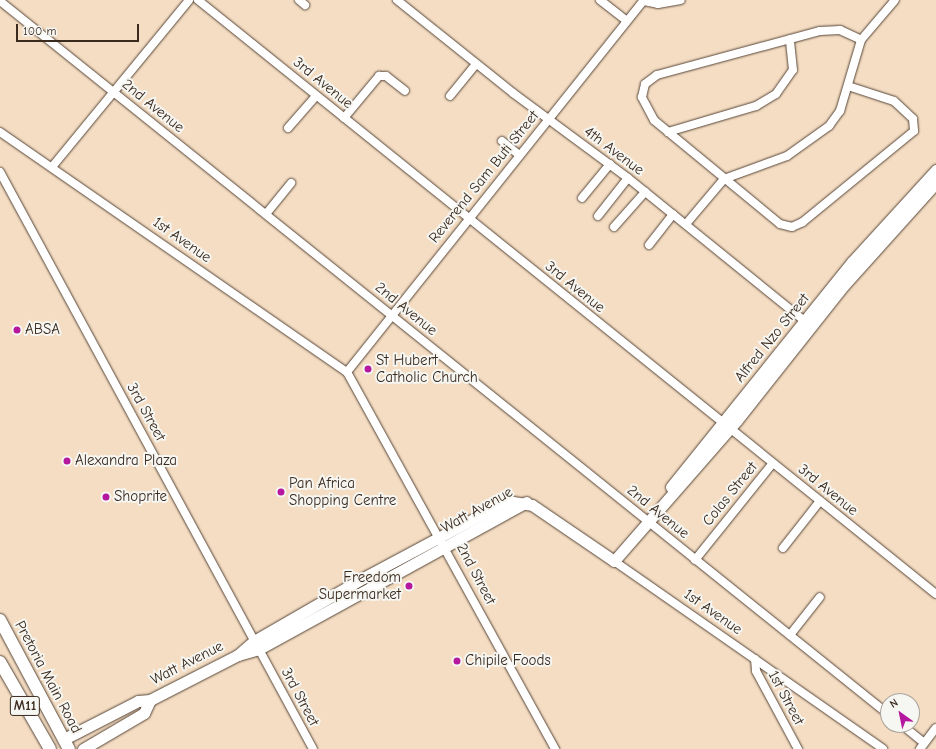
<!DOCTYPE html>
<style>
body{margin:0}
#map{position:relative;width:936px;height:749px;overflow:hidden;background:#f4ddc3;font-family:"Comic Neue",sans-serif}
div>[style]{position:absolute}
[style*='--x']{left:calc(var(--x)*1px);top:calc(var(--y)*1px);width:calc(var(--w)*1px);rotate:calc(var(--a)*1deg)}
.roads{filter:drop-shadow(0 0 1px #574537) drop-shadow(0 0 1px #574537)}
.street>*{height:8px;margin:-4px;padding:0 4px;transform-origin:4px;border-radius:4px;background:#fff}
.secondary>*{height:11px;margin:-5.5px;padding:0 5.5px;transform-origin:5.5px;border-radius:5.5px;background:#fff}
.primary>*{height:12px;margin:-6px;padding:0 6px;transform-origin:6px;border-radius:6px;background:#fff}
.dots>*{width:11px;height:11px;translate:-50% -50%;box-sizing:border-box;border:2px solid #f6f6f2;border-radius:50%}
span{translate:-50% -50%;white-space:nowrap;text-align:center;line-height:1.15;-webkit-text-stroke:4px #f6f6f2;paint-order:stroke}
.shield-label span{padding:1px 3px;background:#f6f6f2;border:1px solid;border-radius:3px;-webkit-text-stroke-width:0}
.shield-label{font-size:14px;color:#3b2a1e;font-weight:700}
.street-label{font-size:15px;color:#3b2a1e}
.poi-label{font-size:15px;color:#3b2a1e}
.left{translate:0 -50%;text-align:left}
.right{translate:-100% -50%;text-align:right}
.north{position:absolute;left:880px;top:693px;width:40px;height:40px;box-sizing:border-box;background:#f6f6f2;border:1px solid #aba49d;border-radius:50%;rotate:327deg;font-size:11px;font-weight:700;line-height:16px;text-align:center;color:#3b2a1e}
.north::after{content:'';display:block;margin:auto;width:14px;height:18px;background:#b5179e;clip-path:polygon(50% 0,100% 100%,50% 72%,0 100%)}
.scale{position:absolute;left:16px;top:24px;width:123px;height:18px;box-sizing:border-box;border:2px solid #3b2a1e;border-top:0;padding-left:5px;font-size:12px;line-height:14px;white-space:nowrap;color:#3b2a1e;-webkit-text-stroke:3px #f6f6f2;paint-order:stroke}
</style>
<div id="map">
<div class="roads">
<div class="street">
<div style="--x:198;--y:0;--w:947;--a:38.83"></div>
<div style="--x:299;--y:0;--w:8;--a:40"></div>
<div style="--x:397;--y:0;--w:149;--a:38.7"></div>
<div style="--x:513;--y:93;--w:143;--a:36.5"></div>
<div style="--x:628;--y:178;--w:232;--a:39"></div>
<div style="--x:600;--y:0;--w:34;--a:38"></div>
<div style="--x:0;--y:1;--w:1139;--a:38.76"></div>
<div style="--x:644;--y:1;--w:14;--a:12"></div>
<div style="--x:658;--y:4;--w:23;--a:-10"></div>
<div style="--x:848;--y:86;--w:48;--a:18.1"></div>
<div style="--x:894;--y:101;--w:26;--a:43"></div>
<div style="--x:913;--y:119;--w:12;--a:85"></div>
<div style="--x:914;--y:131;--w:144;--a:140.7"></div>
<div style="--x:803;--y:222;--w:12;--a:156"></div>
<div style="--x:792;--y:227;--w:12;--a:-166"></div>
<div style="--x:780;--y:224;--w:163;--a:-140.5"></div>
<div style="--x:654;--y:120;--w:26;--a:-118"></div>
<div style="--x:642;--y:97;--w:13;--a:-77"></div>
<div style="--x:645;--y:84;--w:15;--a:-37"></div>
<div style="--x:657;--y:75;--w:169;--a:-15.1"></div>
<div style="--x:820;--y:31;--w:20;--a:-3"></div>
<div style="--x:840;--y:30;--w:23;--a:25"></div>
<div style="--x:450;--y:96;--w:41;--a:-50.9"></div>
<div style="--x:344;--y:118;--w:55;--a:-50.2"></div>
<div style="--x:379;--y:76;--w:7;--a:0"></div>
<div style="--x:386;--y:76;--w:24;--a:38"></div>
<div style="--x:288;--y:128;--w:43;--a:-48.8"></div>
<div style="--x:0;--y:132;--w:422;--a:34.7"></div>
<div style="--x:347;--y:372;--w:431;--a:61.1"></div>
<div style="--x:668;--y:132;--w:92;--a:-16.5"></div>
<div style="--x:756;--y:106;--w:23;--a:-31"></div>
<div style="--x:776;--y:94;--w:29;--a:-55"></div>
<div style="--x:793;--y:70;--w:31;--a:-96"></div>
<div style="--x:502;--y:141;--w:22;--a:39"></div>
<div style="--x:52;--y:167;--w:216;--a:-50.6"></div>
<div style="--x:0;--y:172;--w:656;--a:61.52"></div>
<div style="--x:582;--y:198;--w:44;--a:-50.5"></div>
<div style="--x:266;--y:214;--w:40;--a:-51"></div>
<div style="--x:598;--y:216;--w:48;--a:-51.7"></div>
<div style="--x:686;--y:224;--w:59;--a:-49.8"></div>
<div style="--x:724;--y:179;--w:67;--a:-20.1"></div>
<div style="--x:787;--y:156;--w:52;--a:-35.5"></div>
<div style="--x:829;--y:126;--w:19;--a:-54"></div>
<div style="--x:840;--y:111;--w:74;--a:-73.5"></div>
<div style="--x:861;--y:40;--w:52;--a:-49.6"></div>
<div style="--x:614;--y:227;--w:47;--a:-48.5"></div>
<div style="--x:649;--y:245;--w:39;--a:-52"></div>
<div style="--x:347;--y:372;--w:476;--a:-51.4"></div>
<div style="--x:783;--y:548;--w:60;--a:-51.8"></div>
<div style="--x:695;--y:560;--w:124;--a:-51.2"></div>
<div style="--x:614;--y:561;--w:328;--a:34.9"></div>
<div style="--x:790;--y:635;--w:48;--a:-51.7"></div>
<div style="--x:755;--y:659;--w:12;--a:85"></div>
<div style="--x:756;--y:671;--w:89;--a:61.7"></div>
<div style="--x:902;--y:725;--w:28;--a:39"></div>
<div style="--x:920;--y:749;--w:26;--a:-53"></div>
</div>
<div class="secondary">
<div style="--x:671;--y:487;--w:289;--a:-51.2"></div>
<div style="--x:852;--y:262;--w:125;--a:-47.6"></div>
<div style="--x:238;--y:655;--w:21;--a:-41"></div>
<div style="--x:254;--y:641;--w:126;--a:-30"></div>
<div style="--x:363;--y:578;--w:163;--a:-28.1"></div>
<div style="--x:507;--y:501;--w:25;--a:9"></div>
<div style="--x:532;--y:505;--w:99;--a:34.3"></div>
<div style="--x:614;--y:561;--w:187;--a:-48.9"></div>
<div style="--x:737;--y:420;--w:172;--a:-51.6"></div>
<div style="--x:844;--y:285;--w:137;--a:-48"></div>
<div style="--x:64;--y:739;--w:83;--a:-27.2"></div>
<div style="--x:138;--y:701;--w:12;--a:-5"></div>
<div style="--x:150;--y:700;--w:99;--a:-27.1"></div>
<div style="--x:238;--y:655;--w:22;--a:-16"></div>
<div style="--x:259;--y:649;--w:305;--a:-28.8"></div>
<div style="--x:83;--y:749;--w:71;--a:-30.5"></div>
<div style="--x:144;--y:713;--w:14;--a:-65"></div>
</div>
<div class="primary">
<div style="--x:0;--y:620;--w:146;--a:61.9"></div>
<div style="--x:0;--y:662;--w:100;--a:60.1"></div>
</div>
</div>
<div class="dots">
<div style="left:17px;top:330px;background:#b5179e"></div>
<div style="left:368px;top:369px;background:#b5179e"></div>
<div style="left:67px;top:461px;background:#b5179e"></div>
<div style="left:281px;top:492px;background:#b5179e"></div>
<div style="left:106px;top:497px;background:#b5179e"></div>
<div style="left:409px;top:586px;background:#b5179e"></div>
<div style="left:457px;top:661px;background:#b5179e"></div>
</div>
<div class="shield-label">
<span style="left:25px;top:706px">M11</span>
</div>
<div class="street-label">
<span style="left:323px;top:83px;rotate:39deg">3rd Avenue</span>
<span style="left:153px;top:106px;rotate:39deg">2nd Avenue</span>
<span style="left:614px;top:151px;rotate:37deg">4th Avenue</span>
<span style="left:484px;top:177px;rotate:-51deg">Reverend Sam Buti Street</span>
<span style="left:182px;top:240px;rotate:35deg">1st Avenue</span>
<span style="left:575px;top:287px;rotate:39deg">3rd Avenue</span>
<span style="left:406px;top:309px;rotate:39deg">2nd Avenue</span>
<span style="left:772px;top:338px;rotate:-51deg">Alfred Nzo Street</span>
<span style="left:146px;top:412px;rotate:61deg">3rd Street</span>
<span style="left:828px;top:490px;rotate:39deg">3rd Avenue</span>
<span style="left:730px;top:494px;rotate:-51deg">Colas Street</span>
<span style="left:477px;top:510px;rotate:-29deg">Watt Avenue</span>
<span style="left:658px;top:512px;rotate:39deg">2nd Avenue</span>
<span style="left:476px;top:574px;rotate:62deg">2nd Street</span>
<span style="left:713px;top:612px;rotate:35deg">1st Avenue</span>
<span style="left:187px;top:663px;rotate:-27deg">Watt Avenue</span>
<span style="left:48px;top:677px;rotate:62deg">Pretoria Main Road</span>
<span style="left:300px;top:697px;rotate:62deg">3rd Street</span>
<span style="left:786px;top:698px;rotate:62deg">1st Street</span>
</div>
<div class="poi-label">
<span class="left" style="left:25px;top:330px">ABSA</span>
<span class="left" style="left:376px;top:369px">St Hubert<br>Catholic Church</span>
<span class="left" style="left:75px;top:461px">Alexandra Plaza</span>
<span class="left" style="left:289px;top:492px">Pan Africa<br>Shopping Centre</span>
<span class="left" style="left:114px;top:497px">Shoprite</span>
<span class="right" style="left:401px;top:586px">Freedom<br>Supermarket</span>
<span class="left" style="left:465px;top:661px">Chipile Foods</span>
</div>
<div class="north">N</div>
<div class="scale">100 m</div>
</div>
